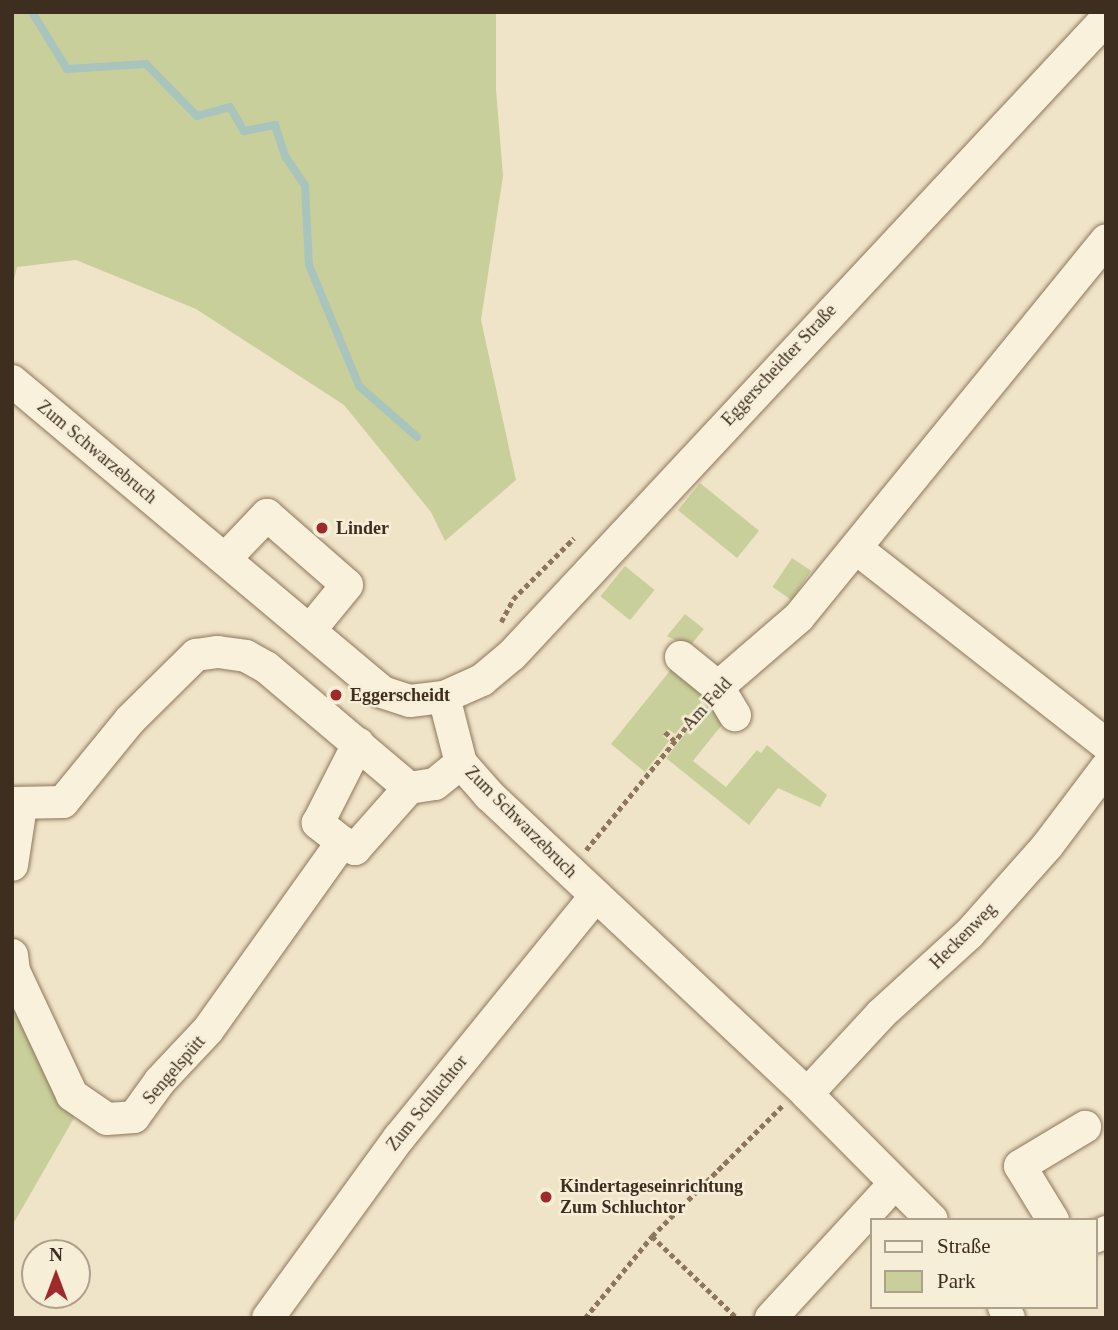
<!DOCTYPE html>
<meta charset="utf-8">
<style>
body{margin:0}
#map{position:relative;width:1118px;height:1330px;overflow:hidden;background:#f0e4c8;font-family:Georgia,serif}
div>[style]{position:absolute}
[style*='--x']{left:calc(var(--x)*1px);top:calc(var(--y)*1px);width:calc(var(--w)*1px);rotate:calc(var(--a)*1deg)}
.green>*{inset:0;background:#c9cf9b;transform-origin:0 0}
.stream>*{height:8px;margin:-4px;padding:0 4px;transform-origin:4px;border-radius:4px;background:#a9c4bc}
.path>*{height:4.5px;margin-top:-2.25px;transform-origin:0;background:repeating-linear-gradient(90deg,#8d765c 0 5px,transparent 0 8.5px)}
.roads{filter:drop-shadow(0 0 2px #8d765c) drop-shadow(0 0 2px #8d765c)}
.minor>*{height:32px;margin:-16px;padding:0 16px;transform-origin:16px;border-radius:16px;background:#faf1dc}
.dots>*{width:19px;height:19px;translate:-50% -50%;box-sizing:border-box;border:4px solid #f7eed8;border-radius:50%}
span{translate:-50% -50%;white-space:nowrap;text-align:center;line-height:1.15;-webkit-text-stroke:5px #f7eed8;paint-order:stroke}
.street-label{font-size:18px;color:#3d2e20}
.poi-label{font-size:18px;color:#3d2e20;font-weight:700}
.left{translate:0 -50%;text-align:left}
.frame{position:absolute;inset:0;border:14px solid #3d2e20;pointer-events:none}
.legend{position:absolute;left:870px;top:1218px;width:228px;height:91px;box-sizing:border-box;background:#f7eed8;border:2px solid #ada18e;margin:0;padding:9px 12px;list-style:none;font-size:21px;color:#3d2e20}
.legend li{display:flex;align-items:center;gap:14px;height:35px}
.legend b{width:35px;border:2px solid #ada18e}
.north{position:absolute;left:21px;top:1239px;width:70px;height:70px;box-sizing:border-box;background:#f7eed8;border:2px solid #ada18e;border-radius:50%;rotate:0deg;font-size:19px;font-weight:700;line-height:28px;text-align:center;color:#3d2e20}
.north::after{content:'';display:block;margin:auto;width:24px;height:32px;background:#9e2a2b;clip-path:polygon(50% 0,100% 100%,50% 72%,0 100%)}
</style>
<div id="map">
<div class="green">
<div style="clip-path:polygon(12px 12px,496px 12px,496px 89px,503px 176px,481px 320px,516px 480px,445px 541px,431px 512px,344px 405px,196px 309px,76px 260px,17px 267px,12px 288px)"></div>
<div style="left:700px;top:483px;width:76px;height:35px;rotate:39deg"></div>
<div style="left:792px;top:558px;width:23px;height:35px;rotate:34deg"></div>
<div style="left:625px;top:566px;width:38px;height:39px;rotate:39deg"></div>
<div style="clip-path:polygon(685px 614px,704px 629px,689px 647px,667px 636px)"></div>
<div style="clip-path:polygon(673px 667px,708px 694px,675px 734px,668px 729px,663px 736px,669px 741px,645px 772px,611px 744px)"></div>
<div style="clip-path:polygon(714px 698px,732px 712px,693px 761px,726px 787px,757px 750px,761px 753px,767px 745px,827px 795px,820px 807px,778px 788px,749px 825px,666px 758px)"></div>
<div style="clip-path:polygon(12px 985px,74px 1118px,12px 1226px)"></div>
</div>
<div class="stream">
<div style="--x:32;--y:12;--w:67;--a:58.4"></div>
<div style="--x:67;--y:69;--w:79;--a:-3.6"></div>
<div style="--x:146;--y:64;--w:73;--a:45.6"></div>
<div style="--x:197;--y:116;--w:34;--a:-15"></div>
<div style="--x:230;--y:107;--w:28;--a:60"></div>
<div style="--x:244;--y:131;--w:32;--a:-11"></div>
<div style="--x:275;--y:125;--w:33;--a:72"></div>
<div style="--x:285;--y:156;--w:36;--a:56"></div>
<div style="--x:305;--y:186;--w:79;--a:87.1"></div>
<div style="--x:309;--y:265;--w:131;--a:67.5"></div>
<div style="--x:359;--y:386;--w:77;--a:41.3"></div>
</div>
<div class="path">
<div style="--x:501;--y:622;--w:26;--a:-62"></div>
<div style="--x:513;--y:599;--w:86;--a:-45"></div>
<div style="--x:665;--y:732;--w:13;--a:42"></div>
<div style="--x:586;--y:850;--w:181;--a:-50.8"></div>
<div style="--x:652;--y:1236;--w:118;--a:44"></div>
<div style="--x:585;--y:1318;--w:106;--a:-50.7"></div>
<div style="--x:652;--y:1236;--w:184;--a:-45"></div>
</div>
<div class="roads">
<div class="minor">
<div style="--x:12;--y:381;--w:483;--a:40"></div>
<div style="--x:382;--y:692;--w:29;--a:18"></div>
<div style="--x:410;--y:701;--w:34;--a:-7"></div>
<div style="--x:444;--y:697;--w:42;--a:-24.1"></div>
<div style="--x:482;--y:680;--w:39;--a:-40"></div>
<div style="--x:512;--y:655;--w:870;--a:-46.96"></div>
<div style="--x:857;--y:549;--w:316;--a:38.1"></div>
<div style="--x:225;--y:559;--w:61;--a:-46.3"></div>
<div style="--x:267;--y:515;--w:106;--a:41.2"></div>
<div style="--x:347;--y:585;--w:58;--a:129.4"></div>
<div style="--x:681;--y:657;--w:48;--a:39"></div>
<div style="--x:718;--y:687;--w:33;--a:59"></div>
<div style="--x:718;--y:687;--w:107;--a:-40.8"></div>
<div style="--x:799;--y:617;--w:486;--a:-50.8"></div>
<div style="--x:444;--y:697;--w:68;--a:75.6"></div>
<div style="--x:461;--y:763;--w:43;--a:48.8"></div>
<div style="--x:489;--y:795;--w:436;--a:43.2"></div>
<div style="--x:807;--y:1094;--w:177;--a:45.2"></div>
<div style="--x:12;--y:803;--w:51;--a:-1.1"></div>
<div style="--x:63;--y:802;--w:106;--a:-50.7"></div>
<div style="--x:130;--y:720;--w:93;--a:-44.6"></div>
<div style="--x:196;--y:655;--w:22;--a:-8"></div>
<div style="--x:218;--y:652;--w:28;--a:8"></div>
<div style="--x:246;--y:656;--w:23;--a:29"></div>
<div style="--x:266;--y:667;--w:187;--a:40.2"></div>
<div style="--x:342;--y:842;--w:31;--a:-142"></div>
<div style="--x:318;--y:823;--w:89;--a:-63.1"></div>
<div style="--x:12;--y:865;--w:60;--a:-81.3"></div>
<div style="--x:12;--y:955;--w:16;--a:83"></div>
<div style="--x:14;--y:971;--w:137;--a:64.9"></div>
<div style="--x:72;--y:1095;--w:42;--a:34.4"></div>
<div style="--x:107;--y:1119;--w:27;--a:-4"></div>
<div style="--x:134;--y:1117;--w:44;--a:-54.2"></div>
<div style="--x:160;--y:1081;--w:70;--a:-46.7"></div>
<div style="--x:208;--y:1030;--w:231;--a:-54.5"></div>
<div style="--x:342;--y:842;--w:15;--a:28"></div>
<div style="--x:355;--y:849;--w:81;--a:-48.5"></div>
<div style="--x:409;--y:788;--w:26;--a:-9"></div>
<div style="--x:435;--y:784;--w:33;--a:-39"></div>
<div style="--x:807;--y:1094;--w:109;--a:-47.2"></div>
<div style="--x:881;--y:1014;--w:119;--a:-42.3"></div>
<div style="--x:969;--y:934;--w:119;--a:-48.4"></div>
<div style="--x:1048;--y:845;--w:96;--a:-53"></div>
<div style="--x:1053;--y:1220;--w:63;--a:-121.4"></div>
<div style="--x:1020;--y:1166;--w:76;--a:-31"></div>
<div style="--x:1095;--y:1237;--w:12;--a:-24"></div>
<div style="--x:1004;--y:1307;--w:12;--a:66"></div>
<div style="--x:268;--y:1318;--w:223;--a:-54"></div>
<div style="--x:399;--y:1138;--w:312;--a:-50.9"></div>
<div style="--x:771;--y:1318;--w:183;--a:-47.4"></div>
</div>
</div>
<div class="dots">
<div style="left:322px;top:528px;background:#9e2a2b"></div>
<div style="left:336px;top:695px;background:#9e2a2b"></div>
<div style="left:546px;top:1197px;background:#9e2a2b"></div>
</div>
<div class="street-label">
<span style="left:779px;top:365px;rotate:-47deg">Eggerscheidter Straße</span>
<span style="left:97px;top:452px;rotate:40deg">Zum Schwarzebruch</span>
<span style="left:707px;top:704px;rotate:-48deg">Am Feld</span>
<span style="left:521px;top:822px;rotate:45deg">Zum Schwarzebruch</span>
<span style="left:963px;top:936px;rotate:-45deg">Heckenweg</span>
<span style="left:174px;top:1070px;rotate:-49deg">Sengelspütt</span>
<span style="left:427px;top:1103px;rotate:-51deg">Zum Schluchtor</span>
</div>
<div class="poi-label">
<span class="left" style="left:336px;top:528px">Linder</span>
<span class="left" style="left:350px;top:695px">Eggerscheidt</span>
<span class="left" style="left:560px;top:1197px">Kindertageseinrichtung<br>Zum Schluchtor</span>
</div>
<div class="frame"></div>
<ul class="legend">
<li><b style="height:9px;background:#faf1dc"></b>Straße</li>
<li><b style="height:19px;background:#c9cf9b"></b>Park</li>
</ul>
<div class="north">N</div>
</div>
